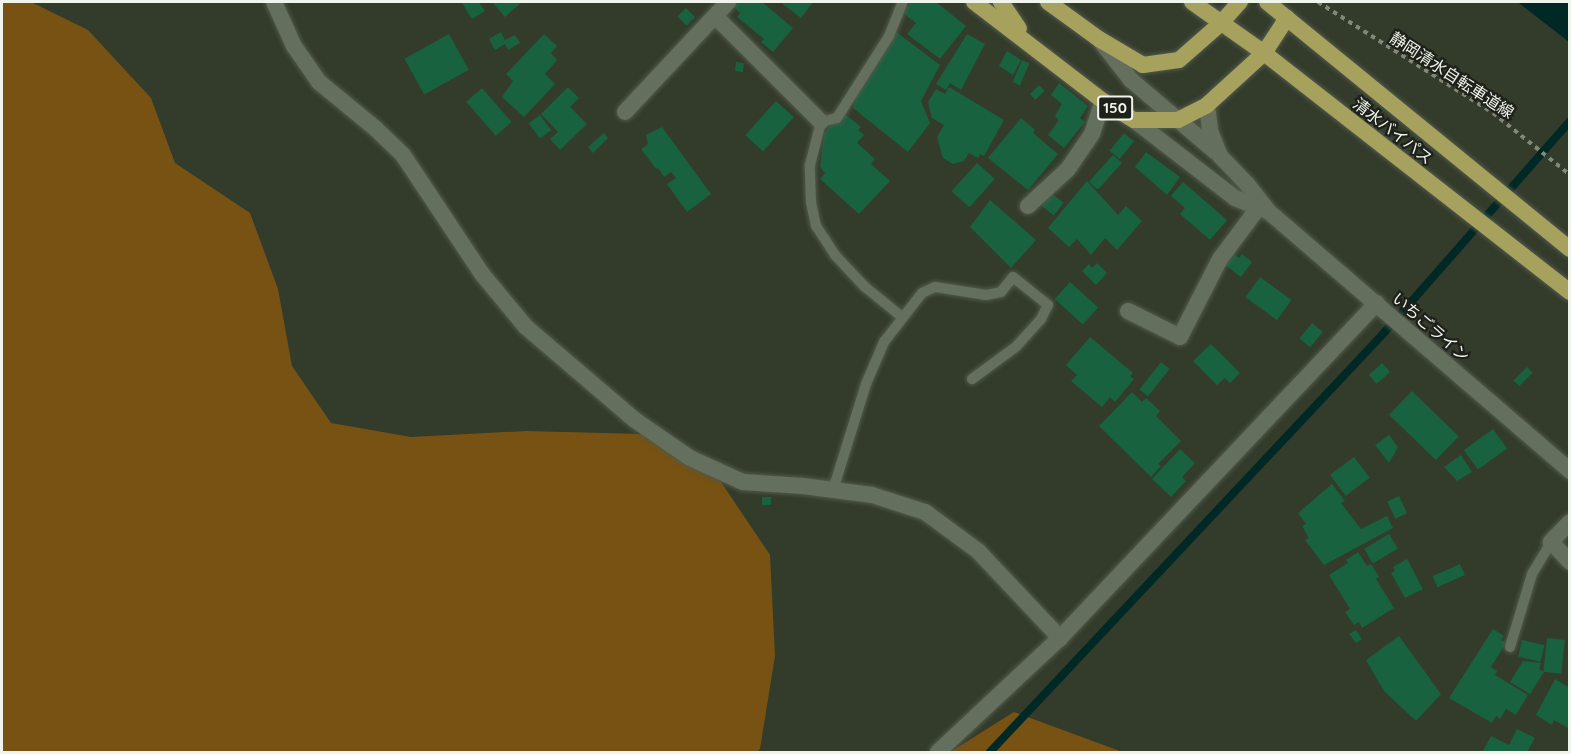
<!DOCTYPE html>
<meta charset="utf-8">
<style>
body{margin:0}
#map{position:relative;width:1571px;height:754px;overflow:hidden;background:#333b2b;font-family:Quicksand,"Noto Sans JP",sans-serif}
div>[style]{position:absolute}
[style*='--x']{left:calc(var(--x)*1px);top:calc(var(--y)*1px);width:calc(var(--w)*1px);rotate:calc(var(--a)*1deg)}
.green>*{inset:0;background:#775213}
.water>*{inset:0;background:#002825}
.stream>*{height:8px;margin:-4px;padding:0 4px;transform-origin:4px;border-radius:4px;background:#002825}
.building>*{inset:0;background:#186240;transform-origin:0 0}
.path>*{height:4px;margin-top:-2px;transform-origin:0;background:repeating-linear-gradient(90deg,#81887a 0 4.5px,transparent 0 9px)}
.roads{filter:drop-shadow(0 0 2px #51594b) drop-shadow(0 0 2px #51594b)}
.service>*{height:10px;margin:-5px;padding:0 5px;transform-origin:5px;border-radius:5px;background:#656f5d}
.minor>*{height:16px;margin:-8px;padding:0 8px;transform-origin:8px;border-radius:8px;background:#656f5d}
.tertiary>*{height:16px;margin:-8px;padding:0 8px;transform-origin:8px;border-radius:8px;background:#656f5d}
.trunk>*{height:16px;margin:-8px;padding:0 8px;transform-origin:8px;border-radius:8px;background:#a6a25d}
span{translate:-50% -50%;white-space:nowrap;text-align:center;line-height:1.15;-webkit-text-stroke:4.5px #1d211a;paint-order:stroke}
.shield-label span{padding:2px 4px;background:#1d211a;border:2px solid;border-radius:4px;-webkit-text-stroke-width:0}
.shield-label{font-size:15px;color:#eff5eb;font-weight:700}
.street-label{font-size:16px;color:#eff5eb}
.frame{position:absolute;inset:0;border:3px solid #eff5eb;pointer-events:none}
</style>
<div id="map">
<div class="green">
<div style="clip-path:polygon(2px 2px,31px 2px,88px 30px,151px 98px,175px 163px,250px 213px,278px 289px,292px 366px,331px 423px,411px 437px,526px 431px,644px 434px,717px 476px,770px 555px,775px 656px,760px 749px,757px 752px,2px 752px)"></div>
<div style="clip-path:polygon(1014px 712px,1120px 751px,1120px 752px,950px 752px)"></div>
</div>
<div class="water">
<div style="clip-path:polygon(1517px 2px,1569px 2px,1569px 42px,1519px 3px)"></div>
</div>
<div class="stream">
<div style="--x:990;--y:752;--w:572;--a:-46.77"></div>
<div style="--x:1382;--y:335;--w:285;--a:-48.7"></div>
</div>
<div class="building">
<div style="clip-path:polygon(479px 2px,485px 11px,472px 19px,462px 3px)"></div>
<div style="clip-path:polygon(492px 2px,522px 2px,505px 17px)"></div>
<div style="clip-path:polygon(732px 2px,762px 2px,793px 28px,773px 52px,761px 42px,764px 39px,737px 17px,740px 13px,730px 4px)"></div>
<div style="clip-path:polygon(780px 2px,813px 2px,801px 18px)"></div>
<div style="clip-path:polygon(911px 2px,936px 2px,966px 26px,940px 59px,907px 34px,916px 23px,903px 13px)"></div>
<div style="left:686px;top:8px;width:13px;height:12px;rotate:45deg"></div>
<div style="clip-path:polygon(895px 31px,940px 65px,921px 101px,930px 123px,908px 152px,853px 108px,858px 92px)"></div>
<div style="clip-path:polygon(501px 32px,505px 40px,515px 35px,520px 43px,508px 50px,505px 44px,495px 50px,489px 39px)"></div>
<div style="left:449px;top:34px;width:41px;height:51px;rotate:61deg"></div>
<div style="clip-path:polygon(544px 34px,557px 46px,551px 53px,557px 60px,545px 74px,555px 84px,524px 117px,502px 97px,513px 81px,506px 74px)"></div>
<div style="clip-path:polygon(967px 34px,985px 44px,961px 90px,950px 83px,946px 90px,936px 84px)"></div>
<div style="clip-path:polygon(1007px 51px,1021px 60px,1013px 75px,999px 66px)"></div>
<div style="left:1022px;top:60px;width:8px;height:24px;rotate:23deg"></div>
<div style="left:736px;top:62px;width:8px;height:9px;rotate:7deg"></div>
<div style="clip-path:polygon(1059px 83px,1088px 106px,1080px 118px,1085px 122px,1064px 148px,1048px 135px,1059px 120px,1055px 116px,1062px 104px,1051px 95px)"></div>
<div style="left:1039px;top:85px;width:8px;height:13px;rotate:45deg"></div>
<div style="clip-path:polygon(568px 87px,579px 98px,570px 107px,587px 124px,560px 150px,550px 139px,558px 132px,541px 114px)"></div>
<div style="clip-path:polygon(949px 87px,1004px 120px,984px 156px,980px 154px,978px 158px,969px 153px,964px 161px,953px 164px,943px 158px,937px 137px,944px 125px,932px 118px,928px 102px,936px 89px,945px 94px)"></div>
<div style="left:482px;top:88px;width:45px;height:21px;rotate:49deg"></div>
<div style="left:776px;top:101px;width:24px;height:46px;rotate:42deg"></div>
<div style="clip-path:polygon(845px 114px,861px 127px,858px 130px,864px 135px,857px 143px,875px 159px,871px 164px,890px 181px,859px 214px,820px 179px,825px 173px,820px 167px,824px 133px,839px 116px)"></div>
<div style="left:540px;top:115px;width:19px;height:14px;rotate:54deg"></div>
<div style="clip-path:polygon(1021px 118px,1035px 130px,1033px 133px,1058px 154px,1028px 190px,988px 158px)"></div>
<div style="clip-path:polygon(662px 127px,711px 194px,687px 212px,667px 184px,676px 178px,671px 172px,664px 177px,658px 168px,656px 169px,641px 149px,648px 144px,646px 135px)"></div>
<div style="clip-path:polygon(604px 133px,608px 138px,593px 153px,588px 147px)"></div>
<div style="left:1124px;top:133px;width:13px;height:23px;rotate:39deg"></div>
<div style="clip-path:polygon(1146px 152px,1180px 177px,1167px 195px,1135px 167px)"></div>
<div style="left:1113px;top:155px;width:12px;height:36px;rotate:42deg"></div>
<div style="left:977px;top:163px;width:24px;height:38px;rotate:42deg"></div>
<div style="clip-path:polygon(1087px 181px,1118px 215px,1126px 206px,1142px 221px,1117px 250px,1105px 238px,1091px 255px,1077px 239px,1069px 247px,1048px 228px)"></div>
<div style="clip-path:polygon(1183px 182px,1227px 220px,1210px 240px,1180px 214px,1185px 208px,1171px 196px)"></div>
<div style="left:1051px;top:193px;width:16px;height:16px;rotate:38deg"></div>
<div style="clip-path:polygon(990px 200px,1036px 240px,1011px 268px,970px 227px)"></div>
<div style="clip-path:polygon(1233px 253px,1239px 258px,1242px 254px,1252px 262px,1241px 277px,1225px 265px)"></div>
<div style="clip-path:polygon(1097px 263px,1107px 273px,1096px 285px,1082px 271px,1089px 264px,1092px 268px)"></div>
<div style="left:1260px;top:277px;width:39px;height:25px;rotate:36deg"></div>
<div style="left:1070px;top:282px;width:38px;height:23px;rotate:42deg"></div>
<div style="left:1312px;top:323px;width:14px;height:20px;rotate:39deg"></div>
<div style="clip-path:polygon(1090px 337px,1133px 373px,1130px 376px,1134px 379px,1115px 402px,1110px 397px,1102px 407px,1071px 381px,1077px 375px,1066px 365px)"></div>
<div style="clip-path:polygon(1211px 344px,1240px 373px,1230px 383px,1225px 378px,1217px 385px,1193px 361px)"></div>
<div style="left:1161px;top:362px;width:11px;height:35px;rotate:38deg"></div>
<div style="left:1382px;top:363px;width:12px;height:18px;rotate:48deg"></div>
<div style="left:1527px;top:367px;width:8px;height:19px;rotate:45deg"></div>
<div style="left:1412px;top:391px;width:65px;height:33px;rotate:44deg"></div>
<div style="clip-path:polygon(1132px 392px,1142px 402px,1146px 398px,1160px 411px,1156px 416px,1181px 441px,1158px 464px,1161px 466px,1151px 477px,1099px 426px)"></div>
<div style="left:1493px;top:429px;width:24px;height:36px;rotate:54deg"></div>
<div style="clip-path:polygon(1389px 435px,1398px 447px,1389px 463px,1375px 445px)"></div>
<div style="clip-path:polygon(1180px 449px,1195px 463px,1182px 477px,1186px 481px,1171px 497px,1152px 479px)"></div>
<div style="clip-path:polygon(1461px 455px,1472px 472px,1457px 481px,1444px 467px)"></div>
<div style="left:1354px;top:457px;width:26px;height:30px;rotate:53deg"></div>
<div style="clip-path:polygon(1332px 484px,1345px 501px,1341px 503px,1361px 529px,1387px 516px,1393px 528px,1324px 565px,1305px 540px,1309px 538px,1302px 526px,1306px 524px,1298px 513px)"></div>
<div style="left:1399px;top:496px;width:19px;height:13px;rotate:65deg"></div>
<div style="left:762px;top:497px;width:9px;height:8px"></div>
<div style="left:1389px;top:534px;width:17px;height:29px;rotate:59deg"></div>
<div style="clip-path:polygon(1358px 552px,1367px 566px,1371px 564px,1379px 577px,1376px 579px,1394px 608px,1362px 628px,1359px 622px,1354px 625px,1345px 612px,1350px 609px,1329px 575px,1348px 563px,1346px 560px)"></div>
<div style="clip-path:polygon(1407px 559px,1423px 589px,1405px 598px,1391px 573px,1395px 571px,1393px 567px)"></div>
<div style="left:1460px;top:564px;width:12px;height:30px;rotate:66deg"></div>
<div style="clip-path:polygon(1493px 629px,1504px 636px,1501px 640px,1506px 643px,1491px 667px,1497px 671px,1495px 675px,1528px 695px,1516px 715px,1506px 709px,1500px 719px,1496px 716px,1492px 723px,1449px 698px)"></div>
<div style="clip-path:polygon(1356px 630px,1362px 639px,1356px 643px,1349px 634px)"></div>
<div style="clip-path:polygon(1399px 636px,1441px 694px,1416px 721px,1384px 691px,1366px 660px)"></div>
<div style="left:1547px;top:638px;width:18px;height:34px;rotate:6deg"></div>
<div style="left:1522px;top:640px;width:23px;height:17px;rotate:13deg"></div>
<div style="clip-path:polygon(1523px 661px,1541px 663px,1539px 669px,1544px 672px,1530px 694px,1510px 682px)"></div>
<div style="clip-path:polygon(1555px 679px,1570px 688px,1570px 729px,1554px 720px,1552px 725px,1536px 715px)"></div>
<div style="clip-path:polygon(1517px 729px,1535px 738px,1527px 752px,1483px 751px,1491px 736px,1509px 745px)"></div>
</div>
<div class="path">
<div style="--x:1318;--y:2;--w:207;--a:32.4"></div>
<div style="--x:1493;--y:113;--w:99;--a:38.8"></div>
</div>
<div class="roads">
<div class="service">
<div style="--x:902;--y:317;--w:49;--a:-140.8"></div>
<div style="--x:864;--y:286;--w:42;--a:-133.1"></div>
<div style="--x:835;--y:255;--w:35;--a:-123"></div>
<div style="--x:816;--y:226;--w:24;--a:-102"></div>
<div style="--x:811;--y:203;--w:38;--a:-92"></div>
<div style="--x:810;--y:165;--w:44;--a:-75.7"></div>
<div style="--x:821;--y:122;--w:16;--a:-14"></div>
<div style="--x:837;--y:118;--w:97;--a:-57.6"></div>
<div style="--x:889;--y:36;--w:37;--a:-68"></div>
<div style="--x:833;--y:490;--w:111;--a:-72.7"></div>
<div style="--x:866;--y:384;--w:46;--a:-66.8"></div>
<div style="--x:884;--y:342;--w:62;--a:-52.2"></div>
<div style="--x:922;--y:293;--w:14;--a:-25"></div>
<div style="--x:935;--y:287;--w:52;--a:8.9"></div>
<div style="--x:986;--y:295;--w:15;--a:-11"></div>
<div style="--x:1001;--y:292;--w:19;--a:-51"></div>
<div style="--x:1013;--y:277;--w:45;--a:38.7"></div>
<div style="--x:1048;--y:305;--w:16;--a:117"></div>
<div style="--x:1041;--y:319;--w:36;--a:132"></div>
<div style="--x:1017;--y:346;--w:56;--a:143.7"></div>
<div style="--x:1510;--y:647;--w:76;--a:-73.2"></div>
<div style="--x:1532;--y:574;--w:37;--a:-59"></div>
</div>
<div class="minor">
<div style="--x:274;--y:2;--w:48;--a:65.6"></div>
<div style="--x:294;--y:46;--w:44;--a:55.2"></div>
<div style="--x:319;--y:82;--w:72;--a:39.4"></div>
<div style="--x:375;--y:128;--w:39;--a:44"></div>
<div style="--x:403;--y:155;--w:143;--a:56.4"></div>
<div style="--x:482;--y:274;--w:69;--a:50.3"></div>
<div style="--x:526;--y:327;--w:143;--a:40.5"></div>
<div style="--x:635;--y:420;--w:67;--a:34.6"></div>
<div style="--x:690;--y:458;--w:58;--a:24.4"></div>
<div style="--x:743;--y:482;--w:60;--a:3.8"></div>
<div style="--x:803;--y:486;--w:70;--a:7.4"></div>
<div style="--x:872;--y:495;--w:56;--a:17.8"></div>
<div style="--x:925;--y:512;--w:66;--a:36.3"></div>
<div style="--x:978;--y:551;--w:120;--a:46.7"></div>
<div style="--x:716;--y:17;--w:148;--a:45"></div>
<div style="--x:625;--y:112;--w:151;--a:-46.9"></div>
<div style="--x:1028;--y:206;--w:54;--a:-42.8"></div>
<div style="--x:1068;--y:169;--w:42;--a:-55.6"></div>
<div style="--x:1092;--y:134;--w:35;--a:-72"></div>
<div style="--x:1128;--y:311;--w:58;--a:26.6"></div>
<div style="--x:1180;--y:337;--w:88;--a:-62.9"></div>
<div style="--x:1220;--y:259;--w:64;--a:-53.3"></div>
<div style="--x:1570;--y:522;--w:28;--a:134"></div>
<div style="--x:1551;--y:542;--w:28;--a:46"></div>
<div style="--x:938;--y:752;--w:167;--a:-43.1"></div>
<div style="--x:1060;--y:638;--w:461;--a:-46.6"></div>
</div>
<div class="tertiary">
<div style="--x:1100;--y:40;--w:51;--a:52.2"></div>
<div style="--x:1131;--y:80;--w:111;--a:40.3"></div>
<div style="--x:1207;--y:105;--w:26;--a:83"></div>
<div style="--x:1210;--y:131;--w:27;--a:68"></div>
<div style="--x:1220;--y:156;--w:39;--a:46"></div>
<div style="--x:1247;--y:184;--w:34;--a:52"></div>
<div style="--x:1268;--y:211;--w:399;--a:40.7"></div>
<div style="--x:1134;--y:120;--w:128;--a:37.7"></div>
<div style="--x:1235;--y:198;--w:35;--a:22"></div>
</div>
<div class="trunk">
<div style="--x:974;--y:2;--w:163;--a:37.5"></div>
<div style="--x:1103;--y:101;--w:36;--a:32"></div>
<div style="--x:1134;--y:120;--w:44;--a:0"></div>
<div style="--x:1178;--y:120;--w:33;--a:-27"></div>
<div style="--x:1207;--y:105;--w:77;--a:-42.4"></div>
<div style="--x:1264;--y:53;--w:42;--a:-56.7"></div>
<div style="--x:1001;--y:2;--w:32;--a:56"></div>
<div style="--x:1048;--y:2;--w:63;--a:36"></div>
<div style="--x:1099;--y:39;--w:51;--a:30.6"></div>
<div style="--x:1143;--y:65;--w:36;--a:-8"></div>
<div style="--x:1179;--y:60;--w:55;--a:-41.3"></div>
<div style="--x:1220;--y:24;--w:30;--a:-48"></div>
<div style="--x:1192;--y:2;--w:88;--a:35.3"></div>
<div style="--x:1264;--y:53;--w:388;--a:38"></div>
<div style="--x:1267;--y:2;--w:391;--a:39.2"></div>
</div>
</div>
<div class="shield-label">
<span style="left:1115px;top:108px">150</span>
</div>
<div class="street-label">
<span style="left:1452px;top:75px;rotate:33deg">静岡清水自転車道線</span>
<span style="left:1393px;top:131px;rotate:38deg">清水バイパス</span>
<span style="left:1431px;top:327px;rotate:41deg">いちごライン</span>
</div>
<div class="frame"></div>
</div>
